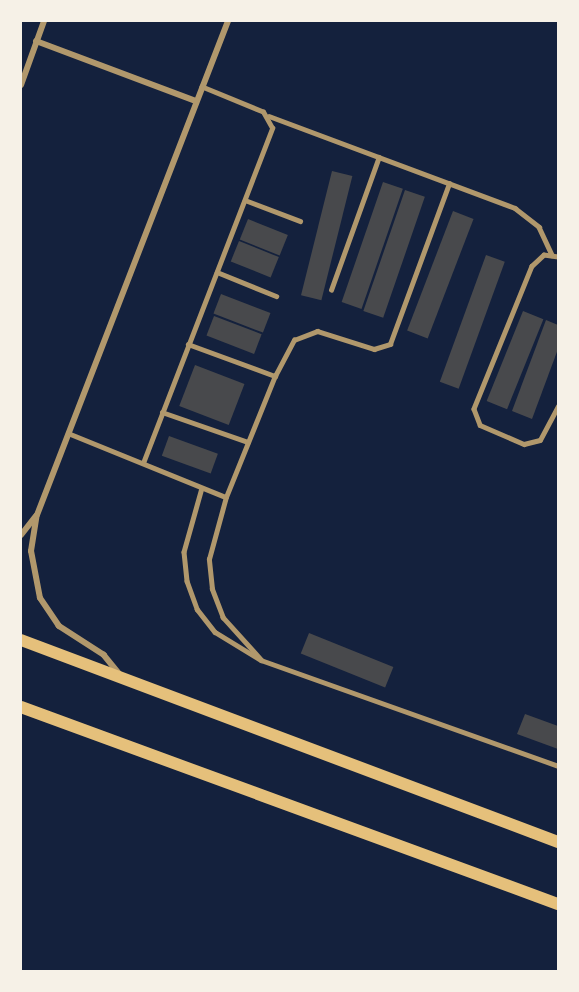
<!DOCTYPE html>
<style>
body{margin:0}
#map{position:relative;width:579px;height:992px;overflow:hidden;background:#14213d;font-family:Ubuntu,sans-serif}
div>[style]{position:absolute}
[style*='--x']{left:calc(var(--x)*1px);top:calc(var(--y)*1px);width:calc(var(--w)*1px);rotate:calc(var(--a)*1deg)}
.building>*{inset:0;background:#48494c;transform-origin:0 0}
.service>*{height:4.5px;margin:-2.25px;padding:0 2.25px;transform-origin:2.25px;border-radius:2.25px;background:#b1986c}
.minor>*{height:6px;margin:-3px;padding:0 3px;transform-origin:3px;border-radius:3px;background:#b1986c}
.secondary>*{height:12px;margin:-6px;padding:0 6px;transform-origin:6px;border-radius:6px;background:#e5c07b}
span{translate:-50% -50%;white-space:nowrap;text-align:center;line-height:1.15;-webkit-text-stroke:5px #f6f1e7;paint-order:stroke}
.frame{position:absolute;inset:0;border:22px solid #f6f1e7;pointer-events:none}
</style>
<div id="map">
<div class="building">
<div style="left:332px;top:171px;width:21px;height:128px;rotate:14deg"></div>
<div style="left:383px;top:182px;width:21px;height:127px;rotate:19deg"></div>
<div style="left:405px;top:190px;width:21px;height:128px;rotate:19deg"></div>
<div style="left:453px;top:211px;width:22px;height:128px;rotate:21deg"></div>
<div style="left:248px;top:219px;width:43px;height:22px;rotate:22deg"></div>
<div style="left:239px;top:241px;width:43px;height:22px;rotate:22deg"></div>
<div style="left:486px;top:255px;width:20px;height:135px;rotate:20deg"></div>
<div style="left:221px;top:294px;width:53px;height:21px;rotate:21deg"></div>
<div style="left:523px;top:311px;width:22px;height:97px;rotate:22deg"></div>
<div style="left:214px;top:316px;width:51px;height:21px;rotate:21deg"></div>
<div style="clip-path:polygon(546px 320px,558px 325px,558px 349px,532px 419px,512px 411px)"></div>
<div style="left:195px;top:365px;width:53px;height:44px;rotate:21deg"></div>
<div style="left:169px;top:436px;width:52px;height:21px;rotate:20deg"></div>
<div style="left:309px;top:633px;width:91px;height:22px;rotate:22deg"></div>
<div style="clip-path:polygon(525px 714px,558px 726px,558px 749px,517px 734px)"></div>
</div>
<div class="service">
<div style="--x:269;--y:116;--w:263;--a:20.5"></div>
<div style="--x:515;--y:208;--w:31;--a:38"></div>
<div style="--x:539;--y:227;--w:31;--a:65"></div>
<div style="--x:245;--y:200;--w:59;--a:20.9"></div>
<div style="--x:558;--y:257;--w:14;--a:-172"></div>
<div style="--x:544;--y:255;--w:16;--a:137"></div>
<div style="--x:532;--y:266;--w:154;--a:112.1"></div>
<div style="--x:474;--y:409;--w:17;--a:69"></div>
<div style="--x:480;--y:425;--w:48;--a:23.4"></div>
<div style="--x:524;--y:444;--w:16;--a:-14"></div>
<div style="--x:540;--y:440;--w:38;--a:-62"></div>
<div style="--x:217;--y:272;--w:64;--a:22.1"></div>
<div style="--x:331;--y:290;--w:141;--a:-70.2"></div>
<div style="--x:188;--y:344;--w:93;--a:20.2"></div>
<div style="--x:162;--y:412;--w:91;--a:19.2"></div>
<div style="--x:68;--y:433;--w:170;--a:22.1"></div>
<div style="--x:143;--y:463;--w:359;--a:-68.9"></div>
<div style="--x:272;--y:128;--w:18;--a:-119"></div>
<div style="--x:263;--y:112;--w:66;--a:-157.7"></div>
<div style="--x:202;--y:488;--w:66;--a:105.7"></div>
<div style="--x:184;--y:552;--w:29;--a:84"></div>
<div style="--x:187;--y:581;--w:30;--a:70"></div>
<div style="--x:197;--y:609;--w:29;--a:52"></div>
<div style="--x:215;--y:632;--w:54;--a:31.3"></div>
<div style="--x:261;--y:660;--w:315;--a:19.6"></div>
<div style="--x:261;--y:660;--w:57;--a:-132.1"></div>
<div style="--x:223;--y:618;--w:31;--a:-111"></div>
<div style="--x:212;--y:589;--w:30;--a:-96"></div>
<div style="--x:209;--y:559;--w:64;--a:-74.7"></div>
<div style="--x:226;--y:497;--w:131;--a:-68"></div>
<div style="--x:275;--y:376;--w:41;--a:-62.2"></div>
<div style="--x:294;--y:340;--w:25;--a:-21"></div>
<div style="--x:317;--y:331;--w:60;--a:17.5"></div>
<div style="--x:374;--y:349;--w:17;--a:-17"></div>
<div style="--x:390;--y:344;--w:171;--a:-69.8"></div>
</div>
<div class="minor">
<div style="--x:36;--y:41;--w:171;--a:20.6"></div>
<div style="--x:21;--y:85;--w:68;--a:-70.2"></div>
<div style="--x:21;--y:535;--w:24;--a:-52"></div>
<div style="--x:120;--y:675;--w:26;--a:-129"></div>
<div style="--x:104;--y:655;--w:54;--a:-147.2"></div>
<div style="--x:59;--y:626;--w:34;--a:-124"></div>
<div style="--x:40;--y:598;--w:48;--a:-100.8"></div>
<div style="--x:31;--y:551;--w:36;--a:-81"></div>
<div style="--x:37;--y:515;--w:530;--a:-68.86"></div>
</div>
<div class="secondary">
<div style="--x:21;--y:640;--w:574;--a:20.61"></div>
<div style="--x:21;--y:707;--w:572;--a:20.15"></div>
</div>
<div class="frame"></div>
</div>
